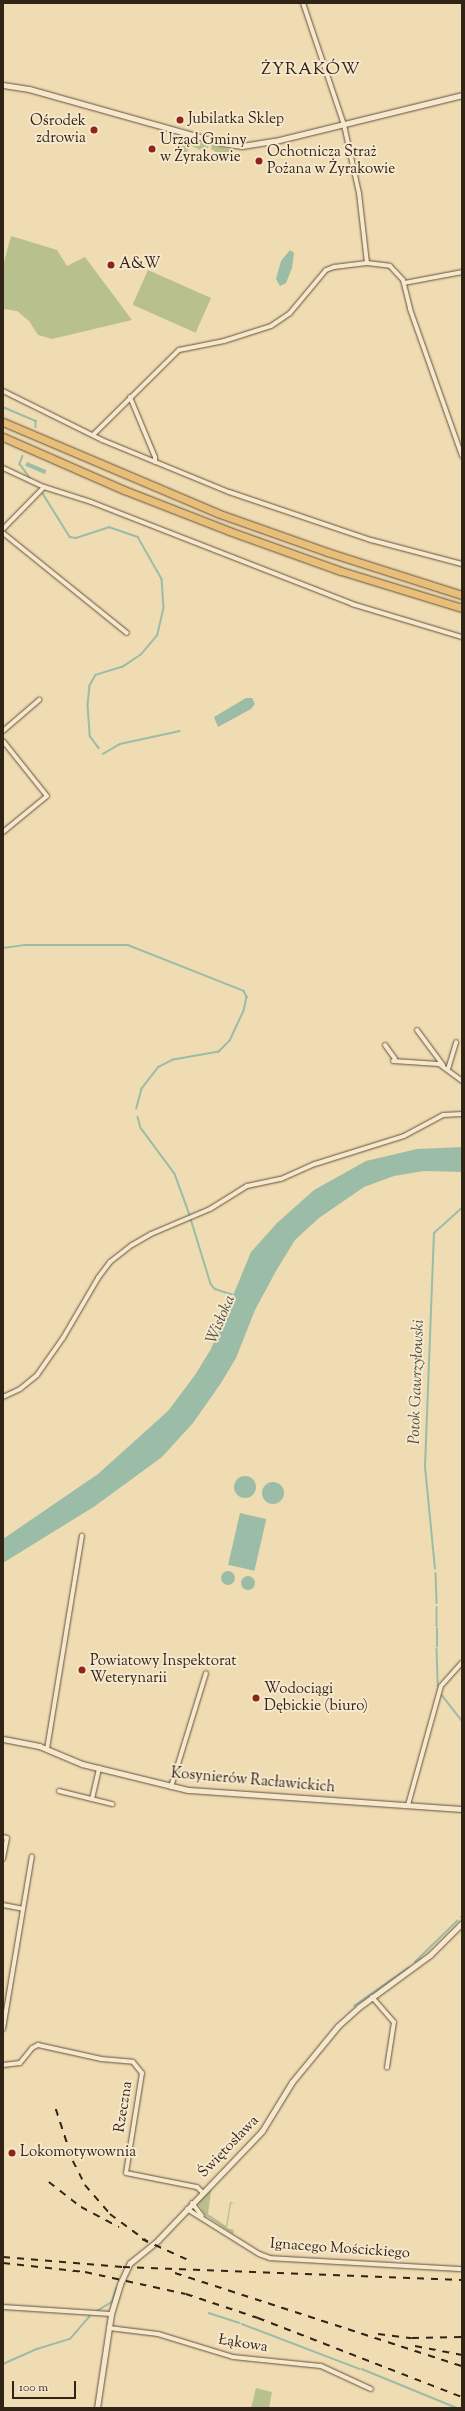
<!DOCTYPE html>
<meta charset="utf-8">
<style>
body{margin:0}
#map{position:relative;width:465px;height:2411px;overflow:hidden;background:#f0dcb2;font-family:"Sorts Mill Goudy",serif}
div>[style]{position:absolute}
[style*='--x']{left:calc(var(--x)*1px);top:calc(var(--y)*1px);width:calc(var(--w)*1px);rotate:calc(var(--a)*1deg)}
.green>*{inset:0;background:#b8c08d;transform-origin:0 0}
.water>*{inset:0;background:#9bbca7;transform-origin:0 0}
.round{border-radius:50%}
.stream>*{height:1.5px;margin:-0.75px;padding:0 0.75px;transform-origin:0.75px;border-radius:0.75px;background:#9bbca7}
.roads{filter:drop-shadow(0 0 1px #62513e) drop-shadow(0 0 1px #62513e)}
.minor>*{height:4px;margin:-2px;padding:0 2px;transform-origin:2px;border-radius:2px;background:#f5e8cd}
.tertiary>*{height:5px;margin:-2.5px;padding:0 2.5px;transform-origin:2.5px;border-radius:2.5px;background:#f5e8cd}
.motorway>*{height:7px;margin:-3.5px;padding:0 3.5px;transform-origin:3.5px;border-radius:3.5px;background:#e8be79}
.rail>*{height:1.5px;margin-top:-0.75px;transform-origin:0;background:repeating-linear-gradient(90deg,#322317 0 7px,transparent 0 14px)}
.dots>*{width:11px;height:11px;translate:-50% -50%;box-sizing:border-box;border:2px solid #f5e8cd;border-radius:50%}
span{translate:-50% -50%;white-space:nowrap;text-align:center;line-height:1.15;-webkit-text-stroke:4px #f5e8cd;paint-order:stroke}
.poi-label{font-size:15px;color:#322317}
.left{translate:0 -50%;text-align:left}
.right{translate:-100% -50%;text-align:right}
.street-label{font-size:15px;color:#322317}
.water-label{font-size:16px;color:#525142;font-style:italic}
.quarter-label{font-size:17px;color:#322317;letter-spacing:1px}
.frame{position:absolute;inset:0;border:4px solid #322317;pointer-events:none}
.scale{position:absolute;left:12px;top:2381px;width:64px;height:18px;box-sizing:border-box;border:2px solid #322317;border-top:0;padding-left:5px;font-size:12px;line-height:14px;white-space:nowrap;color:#322317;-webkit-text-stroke:3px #f5e8cd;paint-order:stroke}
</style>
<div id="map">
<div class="green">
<div style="clip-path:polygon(189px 139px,209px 145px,208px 148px,202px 151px,192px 146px)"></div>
<div style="clip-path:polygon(186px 142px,189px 148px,184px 157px,180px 159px,179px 144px)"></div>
<div style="clip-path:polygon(212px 145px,222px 148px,234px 150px,222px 156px,211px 149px)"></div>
<div style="clip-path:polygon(11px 236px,57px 250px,67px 266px,85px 257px,132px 320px,52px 339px,38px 335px,29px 321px,17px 311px,3px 309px,3px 266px)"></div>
<div style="left:148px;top:270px;width:69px;height:38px;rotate:24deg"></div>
<div style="clip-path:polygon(212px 2184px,208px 2214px,226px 2226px,230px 2202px,234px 2203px,231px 2204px,227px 2228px,234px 2230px,233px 2234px,205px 2215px,198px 2203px)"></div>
<div style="clip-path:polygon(256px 2388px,272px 2392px,269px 2408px,251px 2408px)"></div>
</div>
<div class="water">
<div style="clip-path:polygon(290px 250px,294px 253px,292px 268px,286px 283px,280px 286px,276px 279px,281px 261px)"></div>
<div style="left:27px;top:462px;width:21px;height:4px;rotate:23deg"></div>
<div style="clip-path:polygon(246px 698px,252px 698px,255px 704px,251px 709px,218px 727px,214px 717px)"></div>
<div style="clip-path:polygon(462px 1147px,462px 1172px,424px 1171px,394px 1176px,364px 1187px,319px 1218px,295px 1240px,276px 1271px,255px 1310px,236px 1358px,221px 1383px,193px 1423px,162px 1457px,95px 1506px,3px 1563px,3px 1539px,98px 1474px,168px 1411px,195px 1375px,211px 1349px,251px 1252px,277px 1223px,314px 1190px,366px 1161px,417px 1149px)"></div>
<div class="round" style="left:234px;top:1476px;width:22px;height:22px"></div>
<div class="round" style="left:262px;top:1482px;width:22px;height:22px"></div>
<div style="left:240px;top:1513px;width:27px;height:53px;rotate:13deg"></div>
<div class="round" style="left:221px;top:1571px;width:14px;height:14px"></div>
<div class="round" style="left:241px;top:1576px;width:14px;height:14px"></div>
</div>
<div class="stream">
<div style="--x:3;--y:407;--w:36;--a:23"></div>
<div style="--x:36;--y:421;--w:6;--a:90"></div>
<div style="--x:23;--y:456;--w:9;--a:111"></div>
<div style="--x:20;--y:464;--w:17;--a:54"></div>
<div style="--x:42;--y:492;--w:53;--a:58.1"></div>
<div style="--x:70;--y:537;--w:6;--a:9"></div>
<div style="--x:76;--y:538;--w:35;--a:-18"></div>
<div style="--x:109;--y:527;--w:31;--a:19"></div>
<div style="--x:138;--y:537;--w:48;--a:60.3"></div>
<div style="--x:162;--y:579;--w:29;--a:86"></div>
<div style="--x:164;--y:608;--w:28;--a:103"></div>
<div style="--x:158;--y:635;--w:26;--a:130"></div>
<div style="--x:141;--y:655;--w:22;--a:146"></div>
<div style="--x:123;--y:667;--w:28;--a:163"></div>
<div style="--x:96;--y:675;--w:13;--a:119"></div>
<div style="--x:90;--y:686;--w:19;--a:96"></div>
<div style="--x:88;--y:705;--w:31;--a:86"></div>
<div style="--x:90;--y:736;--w:15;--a:53"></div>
<div style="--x:103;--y:754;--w:20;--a:-30"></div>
<div style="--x:120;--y:744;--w:61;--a:-12.2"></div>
<div style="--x:3;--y:948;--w:22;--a:-8"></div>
<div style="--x:25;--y:945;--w:103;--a:0"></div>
<div style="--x:128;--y:945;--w:125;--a:21.6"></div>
<div style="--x:244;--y:991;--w:7;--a:63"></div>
<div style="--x:247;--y:997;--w:14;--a:102"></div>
<div style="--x:244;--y:1011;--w:33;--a:115"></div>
<div style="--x:230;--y:1041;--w:16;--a:135"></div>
<div style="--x:219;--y:1052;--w:47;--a:170.1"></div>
<div style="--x:173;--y:1060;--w:16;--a:153"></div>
<div style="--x:159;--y:1067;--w:28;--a:128"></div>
<div style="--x:142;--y:1089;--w:20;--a:105"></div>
<div style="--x:138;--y:1117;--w:11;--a:75"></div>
<div style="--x:141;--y:1128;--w:57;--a:53.5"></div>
<div style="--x:175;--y:1174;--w:44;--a:69.9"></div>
<div style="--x:191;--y:1219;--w:68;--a:72.9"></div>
<div style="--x:211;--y:1284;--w:6;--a:51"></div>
<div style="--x:215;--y:1289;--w:20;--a:18"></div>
<div style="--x:435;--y:1569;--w:102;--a:-95.6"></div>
<div style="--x:425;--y:1467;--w:234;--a:-87.8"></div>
<div style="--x:434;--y:1233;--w:38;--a:-42"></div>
<div style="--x:436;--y:1573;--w:30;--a:88"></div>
<div style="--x:437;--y:1607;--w:19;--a:90"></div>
<div style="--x:437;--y:1647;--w:18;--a:-90"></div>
<div style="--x:437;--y:1649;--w:37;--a:88"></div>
<div style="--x:442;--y:1695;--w:33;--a:52"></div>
<div style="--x:461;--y:1917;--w:1;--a:-45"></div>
<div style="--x:415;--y:1962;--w:59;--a:-44.3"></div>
<div style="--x:354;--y:2006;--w:66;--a:-35.1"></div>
<div style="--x:97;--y:2311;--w:17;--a:-31"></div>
<div style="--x:112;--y:2302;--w:14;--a:-73"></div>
<div style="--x:209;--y:2313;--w:32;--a:18"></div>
<div style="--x:242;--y:2324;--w:126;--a:20.9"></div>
<div style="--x:3;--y:2364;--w:37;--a:-24"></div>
<div style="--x:37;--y:2349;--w:34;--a:-17"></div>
<div style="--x:70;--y:2339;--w:30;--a:-49"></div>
<div style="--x:362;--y:2369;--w:103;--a:22.3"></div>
</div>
<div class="roads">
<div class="minor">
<div style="--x:303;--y:3;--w:129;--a:71.4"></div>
<div style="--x:344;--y:125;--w:70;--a:77.6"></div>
<div style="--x:359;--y:193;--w:70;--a:83.5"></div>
<div style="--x:404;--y:283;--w:59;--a:-10.7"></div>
<div style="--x:3;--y:391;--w:110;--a:26.3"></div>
<div style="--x:102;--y:440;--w:137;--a:22.3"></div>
<div style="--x:229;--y:492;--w:150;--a:18.7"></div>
<div style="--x:371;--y:540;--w:94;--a:14.8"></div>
<div style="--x:130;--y:397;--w:65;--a:67.4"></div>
<div style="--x:155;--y:457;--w:5;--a:90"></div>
<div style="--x:93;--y:435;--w:121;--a:-44.7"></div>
<div style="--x:179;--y:350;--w:46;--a:-11.3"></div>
<div style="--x:224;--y:341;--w:49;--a:-17.7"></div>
<div style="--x:271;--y:326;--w:23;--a:-34"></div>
<div style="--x:290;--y:313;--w:56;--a:-50.1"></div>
<div style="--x:326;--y:270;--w:9;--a:-21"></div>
<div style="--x:334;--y:267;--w:33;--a:-7"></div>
<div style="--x:367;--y:263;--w:23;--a:7"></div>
<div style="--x:390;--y:266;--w:19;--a:47"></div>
<div style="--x:403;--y:280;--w:30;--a:76"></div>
<div style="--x:410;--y:309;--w:156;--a:70.5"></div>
<div style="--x:3;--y:468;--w:45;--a:24.9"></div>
<div style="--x:44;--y:487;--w:49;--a:17.7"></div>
<div style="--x:91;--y:502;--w:280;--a:21.3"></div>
<div style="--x:352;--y:604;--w:115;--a:16.7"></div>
<div style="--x:3;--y:529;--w:59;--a:-45.7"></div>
<div style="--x:3;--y:533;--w:159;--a:38.9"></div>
<div style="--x:3;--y:731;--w:48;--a:-40.7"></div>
<div style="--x:3;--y:741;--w:70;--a:51.3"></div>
<div style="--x:47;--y:796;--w:57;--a:140.7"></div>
<div style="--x:417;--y:1030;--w:44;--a:53.4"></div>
<div style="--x:385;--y:1045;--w:17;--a:54"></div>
<div style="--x:393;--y:1061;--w:46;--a:3.7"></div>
<div style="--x:439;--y:1064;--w:29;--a:36"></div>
<div style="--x:448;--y:1069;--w:28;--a:-73"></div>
<div style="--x:3;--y:1397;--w:19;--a:-25"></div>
<div style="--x:20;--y:1389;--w:22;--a:-39"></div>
<div style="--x:37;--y:1375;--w:45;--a:-54.9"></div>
<div style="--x:63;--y:1338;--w:69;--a:-59.7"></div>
<div style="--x:98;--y:1278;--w:20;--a:-53"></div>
<div style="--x:110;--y:1262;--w:28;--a:-38"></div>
<div style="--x:132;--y:1245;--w:22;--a:-30"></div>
<div style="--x:151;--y:1234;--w:64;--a:-23"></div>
<div style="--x:210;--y:1209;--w:44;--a:-31.9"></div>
<div style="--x:247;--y:1186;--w:35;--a:-12"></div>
<div style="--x:281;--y:1179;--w:37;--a:-24"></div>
<div style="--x:315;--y:1164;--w:93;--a:-17.5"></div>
<div style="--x:404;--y:1136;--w:44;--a:-28.3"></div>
<div style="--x:443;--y:1115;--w:19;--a:-3"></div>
<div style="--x:47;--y:1749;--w:216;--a:-80.7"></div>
<div style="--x:171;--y:1787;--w:119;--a:-72.9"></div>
<div style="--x:59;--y:1791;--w:55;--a:13.8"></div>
<div style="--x:92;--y:1799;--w:32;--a:-77"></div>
<div style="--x:408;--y:1805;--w:123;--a:-74.5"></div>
<div style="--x:441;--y:1686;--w:31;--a:-48"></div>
<div style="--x:3;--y:1837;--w:4;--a:14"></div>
<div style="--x:7;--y:1838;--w:21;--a:101"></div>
<div style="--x:3;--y:1905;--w:20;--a:11"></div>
<div style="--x:372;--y:1997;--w:33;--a:49"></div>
<div style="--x:394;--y:2022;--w:46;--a:98.8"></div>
<div style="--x:3;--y:2029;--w:175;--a:-80.5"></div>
<div style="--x:3;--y:2065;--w:17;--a:-7"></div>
<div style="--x:20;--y:2063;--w:19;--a:-51"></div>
<div style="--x:32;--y:2048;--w:7;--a:-27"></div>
<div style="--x:38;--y:2045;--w:65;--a:12.5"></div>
<div style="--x:101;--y:2059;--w:32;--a:5"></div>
<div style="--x:133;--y:2062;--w:14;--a:51"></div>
<div style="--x:142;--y:2073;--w:101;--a:99.1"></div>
<div style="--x:126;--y:2173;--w:72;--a:11.2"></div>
<div style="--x:197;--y:2187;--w:7;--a:45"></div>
<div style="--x:192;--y:2203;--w:16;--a:52"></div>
<div style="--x:187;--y:2209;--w:85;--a:32"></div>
<div style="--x:259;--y:2254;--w:12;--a:20"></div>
<div style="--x:270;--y:2258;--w:192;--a:3.3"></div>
<div style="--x:3;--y:2307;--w:108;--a:3.7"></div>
<div style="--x:109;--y:2328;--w:49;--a:7"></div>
<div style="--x:158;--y:2334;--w:78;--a:17"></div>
<div style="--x:233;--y:2357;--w:88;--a:5.8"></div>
<div style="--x:321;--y:2366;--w:55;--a:24.7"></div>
</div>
<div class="tertiary">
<div style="--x:3;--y:85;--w:26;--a:9"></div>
<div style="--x:29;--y:89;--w:199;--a:15.7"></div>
<div style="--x:221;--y:143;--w:21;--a:8"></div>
<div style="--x:242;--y:146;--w:33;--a:-9"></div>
<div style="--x:275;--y:141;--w:193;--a:-13.8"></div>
<div style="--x:3;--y:1739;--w:37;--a:11"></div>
<div style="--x:39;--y:1746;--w:47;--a:22.7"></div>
<div style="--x:82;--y:1764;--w:109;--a:13.8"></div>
<div style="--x:188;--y:1790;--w:275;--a:4"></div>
<div style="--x:97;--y:2408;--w:95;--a:-81.5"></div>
<div style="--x:111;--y:2314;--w:31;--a:-73"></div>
<div style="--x:120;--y:2284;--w:23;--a:-65"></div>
<div style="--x:130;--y:2263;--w:36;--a:-39"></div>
<div style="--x:158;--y:2240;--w:151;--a:-46.3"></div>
<div style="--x:262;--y:2131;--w:57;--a:-58.5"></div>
<div style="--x:292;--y:2082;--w:72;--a:-50.6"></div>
<div style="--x:338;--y:2026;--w:28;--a:-42"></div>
<div style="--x:359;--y:2007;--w:88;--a:-36.2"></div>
<div style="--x:430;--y:1955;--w:45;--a:-45"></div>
</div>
<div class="motorway">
<div style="--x:3;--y:422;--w:233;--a:23"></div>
<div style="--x:217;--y:513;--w:117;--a:19.5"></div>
<div style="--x:327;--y:552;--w:142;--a:17.7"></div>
<div style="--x:3;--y:437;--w:132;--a:23.7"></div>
<div style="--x:124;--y:490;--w:113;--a:21.3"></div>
<div style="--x:229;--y:531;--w:119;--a:19.7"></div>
<div style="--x:341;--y:571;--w:127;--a:17"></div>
</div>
</div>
<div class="rail">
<div style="--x:56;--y:2109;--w:55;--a:71.9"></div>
<div style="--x:73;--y:2161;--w:27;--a:63"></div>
<div style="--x:85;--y:2185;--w:38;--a:49"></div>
<div style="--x:110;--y:2214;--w:47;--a:36.4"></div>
<div style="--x:49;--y:2182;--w:41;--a:38"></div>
<div style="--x:81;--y:2207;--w:43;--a:27.8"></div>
<div style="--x:142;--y:2239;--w:51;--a:24.5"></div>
<div style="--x:3;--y:2257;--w:120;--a:4.8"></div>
<div style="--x:123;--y:2267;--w:339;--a:2.2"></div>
<div style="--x:3;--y:2263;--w:82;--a:6.3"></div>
<div style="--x:85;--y:2272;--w:103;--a:12.3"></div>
<div style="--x:186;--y:2294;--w:76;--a:18.4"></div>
<div style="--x:258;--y:2318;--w:219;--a:21.2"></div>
<div style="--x:175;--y:2273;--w:302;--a:18"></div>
<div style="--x:378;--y:2334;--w:34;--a:7"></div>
<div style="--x:412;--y:2338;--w:50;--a:-1.1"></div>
<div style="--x:415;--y:2346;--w:48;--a:10.8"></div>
</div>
<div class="dots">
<div style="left:180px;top:120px;background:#8f2418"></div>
<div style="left:94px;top:130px;background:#8f2418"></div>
<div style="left:152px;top:149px;background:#8f2418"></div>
<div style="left:259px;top:161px;background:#8f2418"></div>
<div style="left:111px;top:265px;background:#8f2418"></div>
<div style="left:82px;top:1670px;background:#8f2418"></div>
<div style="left:256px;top:1698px;background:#8f2418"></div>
<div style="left:12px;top:2153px;background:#8f2418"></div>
</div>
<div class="poi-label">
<span class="left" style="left:188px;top:120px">Jubilatka Sklep</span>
<span class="right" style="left:86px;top:130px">Ośrodek<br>zdrowia</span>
<span class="left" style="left:160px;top:149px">Urząd Gminy<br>w Żyrakowie</span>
<span class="left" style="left:267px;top:161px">Ochotnicza Straż<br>Pożana w Żyrakowie</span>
<span class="left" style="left:119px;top:265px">A&amp;W</span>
<span class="left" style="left:90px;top:1670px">Powiatowy Inspektorat<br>Weterynarii</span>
<span class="left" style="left:264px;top:1698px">Wodociągi<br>Dębickie (biuro)</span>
<span class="left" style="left:20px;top:2153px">Lokomotywownia</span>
</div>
<div class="street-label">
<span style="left:253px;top:1781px;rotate:5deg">Kosynierów Racławickich</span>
<span style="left:124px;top:2107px;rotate:-81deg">Rzeczna</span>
<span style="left:229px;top:2147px;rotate:-46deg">Świętosława</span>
<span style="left:340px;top:2249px;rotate:4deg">Ignacego Mościckiego</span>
<span style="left:243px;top:2344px;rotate:9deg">Łąkowa</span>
</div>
<div class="water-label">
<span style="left:222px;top:1320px;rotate:-67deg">Wisłoka</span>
<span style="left:418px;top:1382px;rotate:-88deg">Potok Gawrzyłowski</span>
</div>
<div class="quarter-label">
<span style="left:311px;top:71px">ŻYRAKÓW</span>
</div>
<div class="frame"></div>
<div class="scale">100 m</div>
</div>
